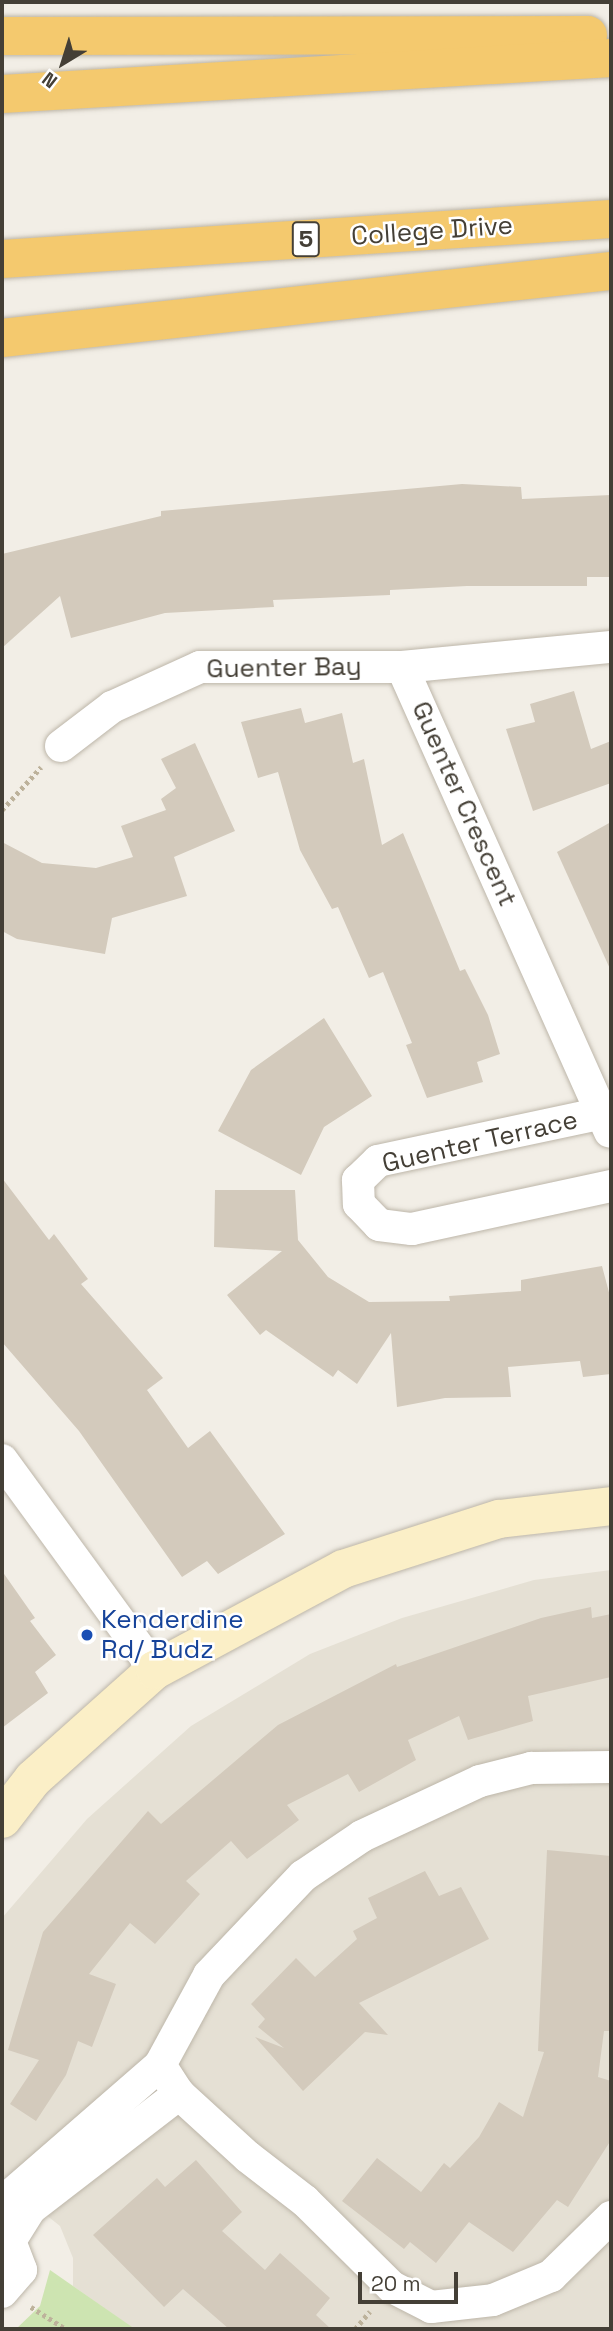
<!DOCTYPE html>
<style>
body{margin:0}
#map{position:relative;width:613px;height:2331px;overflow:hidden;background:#f2eee6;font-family:"Space Grotesk",sans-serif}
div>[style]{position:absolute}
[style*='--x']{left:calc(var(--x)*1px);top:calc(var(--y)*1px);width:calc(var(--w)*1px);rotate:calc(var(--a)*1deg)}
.residential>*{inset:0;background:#e5e0d4}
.green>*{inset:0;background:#cde4b1}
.building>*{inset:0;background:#d3cabc}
.path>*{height:4.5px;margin-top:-2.25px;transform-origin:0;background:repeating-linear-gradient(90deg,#bdb29b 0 3.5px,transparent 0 7px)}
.roads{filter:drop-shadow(0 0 2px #bdb6a9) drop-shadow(0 0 2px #bdb6a9)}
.street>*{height:32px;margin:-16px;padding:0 16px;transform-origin:16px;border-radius:16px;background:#fff}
.secondary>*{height:38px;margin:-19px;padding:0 19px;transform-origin:19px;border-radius:19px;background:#fbefc7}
.highway>*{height:38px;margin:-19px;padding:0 19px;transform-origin:19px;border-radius:19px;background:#f4c96e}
.dots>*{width:19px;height:19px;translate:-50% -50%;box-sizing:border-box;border:4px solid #fff;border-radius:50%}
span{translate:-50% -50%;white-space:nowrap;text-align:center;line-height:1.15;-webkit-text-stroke:5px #fff;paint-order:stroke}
.shield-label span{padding:2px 5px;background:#fff;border:2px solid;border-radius:5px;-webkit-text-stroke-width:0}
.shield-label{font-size:24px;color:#443f36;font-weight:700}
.street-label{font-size:26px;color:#443f36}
.transit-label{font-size:26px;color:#164399}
.left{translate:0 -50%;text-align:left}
.frame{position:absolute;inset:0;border:4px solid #443f36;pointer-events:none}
.north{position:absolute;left:28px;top:28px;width:70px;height:70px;-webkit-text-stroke:5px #fff;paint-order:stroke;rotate:218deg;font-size:19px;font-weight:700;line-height:28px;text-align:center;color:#443f36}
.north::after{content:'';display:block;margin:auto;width:24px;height:32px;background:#443f36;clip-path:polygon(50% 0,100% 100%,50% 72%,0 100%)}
.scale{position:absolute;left:358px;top:2272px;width:100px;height:32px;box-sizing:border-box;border:4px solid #443f36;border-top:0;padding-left:9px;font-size:21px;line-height:24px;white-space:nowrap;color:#443f36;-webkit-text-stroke:5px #fff;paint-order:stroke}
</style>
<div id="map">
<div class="residential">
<div style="clip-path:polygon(611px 1570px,611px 2329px,134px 2329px,73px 2286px,73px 2258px,60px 2226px,2px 2180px,2px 1918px,87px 1819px,191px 1726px,310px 1654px,402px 1618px,534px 1580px)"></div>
</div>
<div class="green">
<div style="clip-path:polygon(50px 2270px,73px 2286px,135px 2329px,16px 2329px,40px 2306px)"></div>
</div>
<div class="building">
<div style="clip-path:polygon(462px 484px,521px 487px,522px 499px,611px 495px,611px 577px,587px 577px,587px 586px,467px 586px,390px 590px,390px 595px,273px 600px,274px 607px,165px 613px,71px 638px,60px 596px,2px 648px,2px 554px,161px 516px,161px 511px)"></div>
<div style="clip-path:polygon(574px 691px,591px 749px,611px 741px,611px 783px,533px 811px,506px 729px,535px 722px,530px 704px)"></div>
<div style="clip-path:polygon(301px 708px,305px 723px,342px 713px,353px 763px,364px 759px,382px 845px,403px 833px,460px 971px,465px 969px,488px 1015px,500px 1054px,477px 1062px,483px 1082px,427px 1098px,406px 1045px,412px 1043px,383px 972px,369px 978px,338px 907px,332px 909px,300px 850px,278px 772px,258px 778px,241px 722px)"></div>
<div style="clip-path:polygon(195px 743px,235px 831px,174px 857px,187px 896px,112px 918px,105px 954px,17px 939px,2px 931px,2px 842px,42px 863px,96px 868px,133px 857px,121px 826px,166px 810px,161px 799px,176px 788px,161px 759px)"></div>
<div style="clip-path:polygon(611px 822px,611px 971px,557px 852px)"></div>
<div style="clip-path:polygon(324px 1018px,372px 1096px,324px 1127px,301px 1175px,218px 1131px,251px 1070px)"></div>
<div style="clip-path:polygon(2px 1178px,49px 1240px,54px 1234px,88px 1279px,81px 1284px,163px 1378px,147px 1390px,188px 1448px,210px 1431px,285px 1534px,218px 1574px,207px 1561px,182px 1577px,79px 1431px,2px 1342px)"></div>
<div style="clip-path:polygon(215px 1190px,295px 1190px,298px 1240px,328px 1277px,369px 1302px,450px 1301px,449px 1296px,521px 1291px,521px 1280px,602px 1266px,611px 1300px,611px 1374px,583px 1377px,580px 1361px,508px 1367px,511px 1397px,445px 1398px,397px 1407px,391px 1333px,357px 1384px,338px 1370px,333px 1377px,266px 1330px,260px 1335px,227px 1295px,282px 1251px,214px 1247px)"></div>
<div style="clip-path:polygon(2px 1571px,35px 1618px,30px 1621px,56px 1655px,35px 1672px,48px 1693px,2px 1728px)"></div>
<div style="clip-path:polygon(591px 1607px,592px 1618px,611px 1614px,611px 1677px,528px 1696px,533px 1721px,468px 1740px,459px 1716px,408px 1740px,416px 1760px,359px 1792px,348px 1774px,287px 1805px,299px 1820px,247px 1859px,231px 1841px,186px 1881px,200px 1894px,155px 1944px,130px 1923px,89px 1974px,116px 1984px,92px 2047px,78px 2041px,66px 2075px,36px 2121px,10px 2104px,39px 2060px,8px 2050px,43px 1932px,148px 1811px,161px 1824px,278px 1725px,396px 1664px,397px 1667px,541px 1618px)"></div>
<div style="clip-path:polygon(547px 1850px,611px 1856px,611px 2031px,604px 2031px,598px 2077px,611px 2081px,611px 2140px,568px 2207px,557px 2200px,513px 2252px,469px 2222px,436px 2263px,410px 2242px,404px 2249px,342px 2201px,377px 2158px,421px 2192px,444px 2163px,450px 2168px,479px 2137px,499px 2102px,523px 2117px,544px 2052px,538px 2051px)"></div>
<div style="clip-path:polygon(425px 1871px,439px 1896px,461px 1887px,489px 1939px,359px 2003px,388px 2035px,365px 2032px,303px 2091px,255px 2037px,284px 2048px,258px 2027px,265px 2019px,251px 2004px,296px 1958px,315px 1977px,357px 1939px,353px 1931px,377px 1918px,368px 1898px)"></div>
<div style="clip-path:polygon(196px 2160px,242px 2212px,222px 2231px,265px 2270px,280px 2253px,330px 2298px,316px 2315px,331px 2329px,229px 2329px,183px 2289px,164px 2307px,93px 2235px,157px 2178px,165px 2187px)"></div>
</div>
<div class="path">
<div style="--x:2;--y:810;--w:58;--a:-47.8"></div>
<div style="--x:31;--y:2307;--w:41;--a:32.2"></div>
<div style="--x:355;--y:2329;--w:23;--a:-50"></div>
</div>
<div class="roads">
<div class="street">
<div style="--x:402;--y:667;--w:509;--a:65.9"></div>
<div style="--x:61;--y:746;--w:64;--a:-37.4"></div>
<div style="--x:112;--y:707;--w:97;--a:-24.4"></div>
<div style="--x:200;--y:667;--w:202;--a:0"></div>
<div style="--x:402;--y:667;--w:210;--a:-5.5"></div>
<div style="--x:603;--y:1113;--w:230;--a:168"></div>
<div style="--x:378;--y:1161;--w:28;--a:136"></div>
<div style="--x:358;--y:1180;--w:24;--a:88"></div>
<div style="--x:359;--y:1204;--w:29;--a:46"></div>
<div style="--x:379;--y:1225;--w:33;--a:7"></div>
<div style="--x:412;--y:1229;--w:204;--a:-12.2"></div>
<div style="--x:2;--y:1460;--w:260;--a:53.9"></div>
<div style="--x:160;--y:2065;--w:35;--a:57"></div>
<div style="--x:179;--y:2094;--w:93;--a:42.4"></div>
<div style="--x:248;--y:2157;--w:72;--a:37.7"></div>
<div style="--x:305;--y:2201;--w:122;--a:44.7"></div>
<div style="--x:392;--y:2287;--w:44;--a:27.1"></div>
<div style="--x:431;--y:2307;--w:62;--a:-6.4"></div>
<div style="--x:493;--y:2300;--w:63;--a:-22.5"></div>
<div style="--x:551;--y:2276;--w:84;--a:-44.5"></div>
<div style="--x:2;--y:2209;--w:19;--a:-55"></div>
<div style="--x:13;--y:2193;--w:195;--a:-41"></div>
<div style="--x:160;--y:2065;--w:102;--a:-61.4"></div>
<div style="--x:209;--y:1975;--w:137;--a:-46.5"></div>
<div style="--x:303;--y:1876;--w:71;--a:-34.1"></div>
<div style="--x:362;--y:1836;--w:130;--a:-25"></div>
<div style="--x:480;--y:1781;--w:53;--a:-14.3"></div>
<div style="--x:531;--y:1768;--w:80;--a:-0.7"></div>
<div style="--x:2;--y:2233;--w:11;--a:45"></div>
<div style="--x:10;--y:2241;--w:31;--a:69"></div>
<div style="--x:21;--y:2270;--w:29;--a:131"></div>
<div style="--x:10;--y:2241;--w:39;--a:-58"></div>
<div style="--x:31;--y:2208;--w:187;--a:-37.6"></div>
</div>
<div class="secondary">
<div style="--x:2;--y:1819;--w:51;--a:-52.2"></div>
<div style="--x:33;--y:1779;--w:164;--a:-41.8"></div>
<div style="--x:155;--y:1670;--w:213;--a:-28.2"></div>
<div style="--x:343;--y:1569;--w:164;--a:-17.8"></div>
<div style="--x:499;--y:1519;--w:113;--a:-6.6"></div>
</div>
<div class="highway">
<div style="--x:2;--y:36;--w:586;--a:-0.1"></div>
<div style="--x:2;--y:94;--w:610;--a:-3.38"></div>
<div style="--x:2;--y:259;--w:610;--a:-3.76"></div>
<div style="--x:2;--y:338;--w:613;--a:-6.28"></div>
</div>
</div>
<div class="dots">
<div style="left:87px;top:1635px;background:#1a4fb4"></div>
</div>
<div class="shield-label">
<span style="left:306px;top:239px">5</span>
</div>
<div class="street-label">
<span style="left:432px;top:231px;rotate:-4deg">College Drive</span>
<span style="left:284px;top:668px;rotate:-1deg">Guenter Bay</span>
<span style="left:464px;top:804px;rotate:66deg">Guenter Crescent</span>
<span style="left:480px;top:1142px;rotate:-13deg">Guenter Terrace</span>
</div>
<div class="transit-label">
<span class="left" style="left:101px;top:1635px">Kenderdine<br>Rd/ Budz</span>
</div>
<div class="frame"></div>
<div class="north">N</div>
<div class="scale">20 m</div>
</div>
